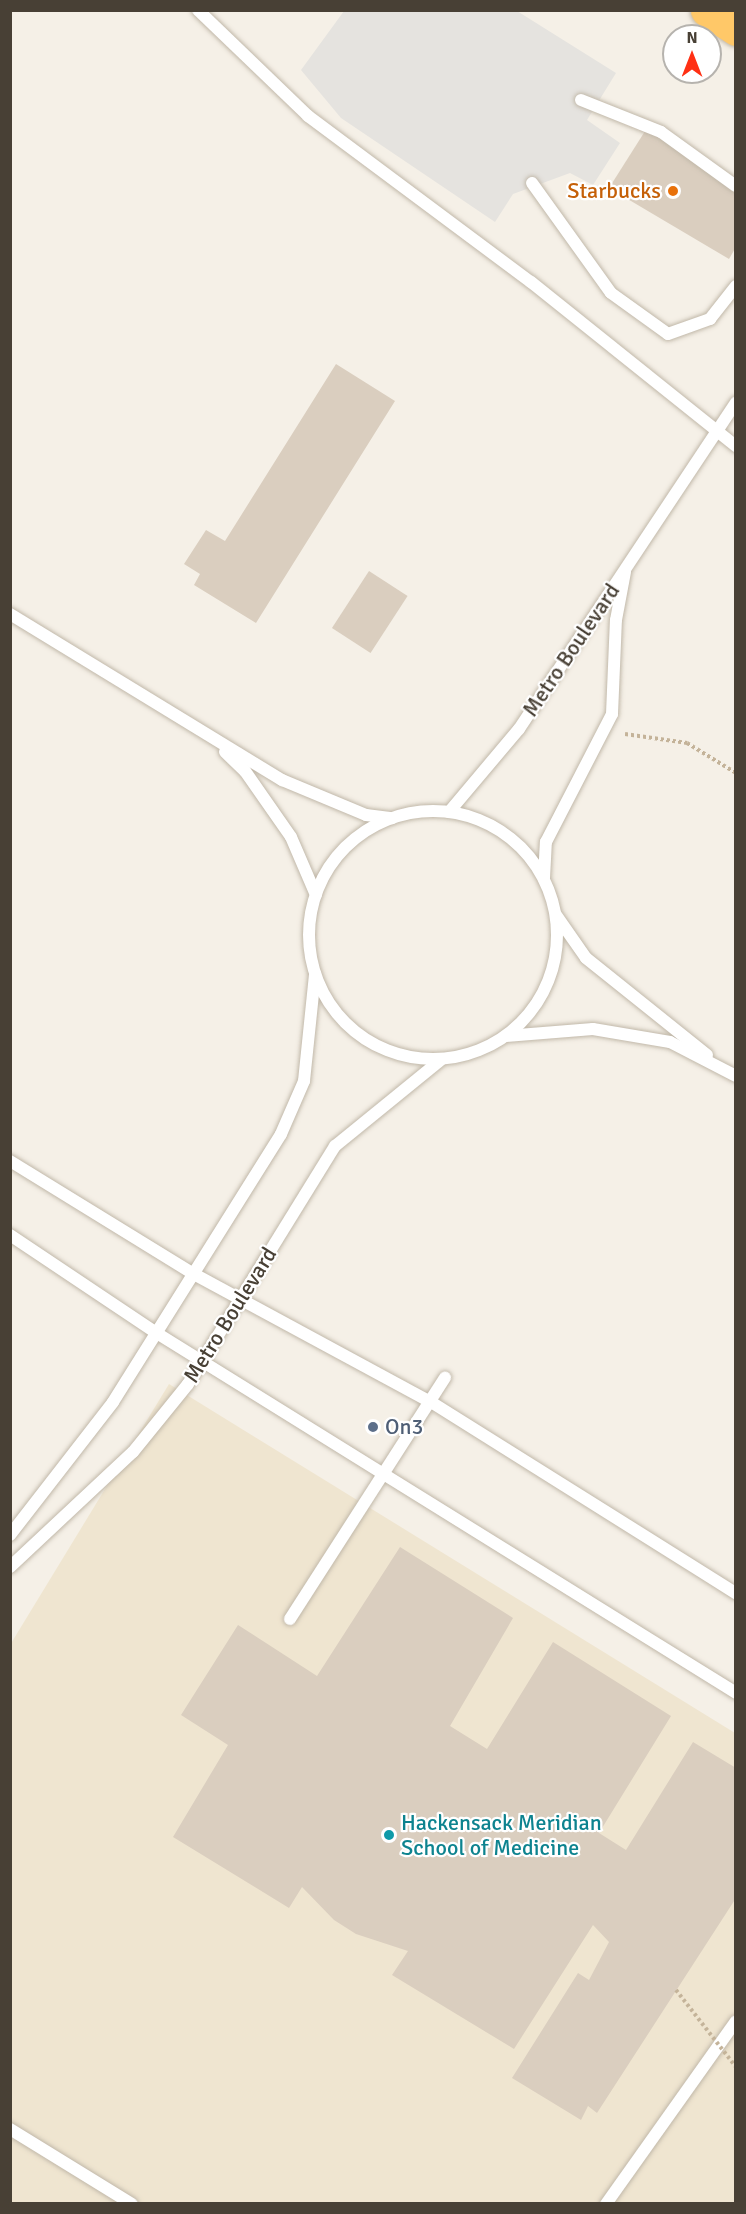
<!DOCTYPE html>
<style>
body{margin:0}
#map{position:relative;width:746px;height:2214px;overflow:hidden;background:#f5f0e7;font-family:Signika,sans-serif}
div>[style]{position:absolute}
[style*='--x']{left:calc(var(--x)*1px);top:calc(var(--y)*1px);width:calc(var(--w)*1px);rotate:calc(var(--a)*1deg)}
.education>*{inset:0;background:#efe5d0}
.parking>*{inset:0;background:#e5e3df}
.building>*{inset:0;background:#dacebf;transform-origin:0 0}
.path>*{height:4px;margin-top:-2px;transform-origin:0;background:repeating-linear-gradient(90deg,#c4b399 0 3px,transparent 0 6px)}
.roads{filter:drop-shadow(0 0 2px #c1b8a9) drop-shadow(0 0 2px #c1b8a9)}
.lane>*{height:12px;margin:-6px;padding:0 6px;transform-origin:6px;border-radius:6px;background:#fff}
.lane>.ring{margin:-6px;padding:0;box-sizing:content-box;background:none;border:12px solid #fff;border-radius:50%}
.highway>*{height:33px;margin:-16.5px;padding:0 16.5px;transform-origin:16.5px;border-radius:16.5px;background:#ffc868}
.path-bridge>*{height:4px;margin-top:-2px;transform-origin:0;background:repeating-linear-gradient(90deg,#c4b399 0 3px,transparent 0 6px)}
.dots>*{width:16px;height:16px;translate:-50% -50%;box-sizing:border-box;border:3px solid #fff;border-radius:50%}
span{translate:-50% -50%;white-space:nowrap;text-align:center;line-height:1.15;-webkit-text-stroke:4.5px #fff;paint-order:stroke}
.food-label{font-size:22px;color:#c56008}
.right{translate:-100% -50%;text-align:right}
.street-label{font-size:22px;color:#484035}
.service-label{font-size:22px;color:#4e5e75}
.left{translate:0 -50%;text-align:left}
.culture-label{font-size:22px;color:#0d838f}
.frame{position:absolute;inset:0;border:12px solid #484035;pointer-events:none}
.north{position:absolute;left:662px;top:24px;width:60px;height:60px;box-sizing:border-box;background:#fff;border:2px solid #b6b3ae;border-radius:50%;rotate:0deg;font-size:16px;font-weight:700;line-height:24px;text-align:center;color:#484035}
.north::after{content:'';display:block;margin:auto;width:21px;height:27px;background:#ff3014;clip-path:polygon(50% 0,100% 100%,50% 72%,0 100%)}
</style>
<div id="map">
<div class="education">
<div style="clip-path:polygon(169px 1384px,735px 1733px,735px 2203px,11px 2203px,10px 1645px)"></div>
</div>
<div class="parking">
<div style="clip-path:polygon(344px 11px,517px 11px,616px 73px,587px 120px,620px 143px,593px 185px,570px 173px,513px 194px,495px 222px,341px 118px,301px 70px)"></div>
</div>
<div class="building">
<div style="clip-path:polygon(647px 128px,736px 194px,736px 247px,729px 259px,609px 188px)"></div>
<div style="clip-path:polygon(336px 364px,395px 401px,256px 623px,194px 585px,200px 574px,184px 564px,206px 530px,225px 541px)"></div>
<div style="left:369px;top:571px;width:46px;height:68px;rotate:33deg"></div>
<div style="clip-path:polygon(400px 1547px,513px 1618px,450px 1726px,487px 1749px,553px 1642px,671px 1716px,599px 1833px,626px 1850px,693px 1742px,736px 1768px,736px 1898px,597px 2113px,588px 2106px,581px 2120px,512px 2078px,578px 1973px,589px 1980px,609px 1942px,593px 1925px,514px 2049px,392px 1975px,408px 1951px,356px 1934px,334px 1920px,302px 1887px,289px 1908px,173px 1837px,228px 1745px,181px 1715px,238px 1625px,317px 1676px)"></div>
</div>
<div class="path">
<div style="--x:625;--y:734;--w:63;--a:8.3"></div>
<div style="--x:687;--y:743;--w:57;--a:31.5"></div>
</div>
<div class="roads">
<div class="lane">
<div style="--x:198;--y:10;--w:153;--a:43.9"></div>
<div style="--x:308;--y:116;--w:278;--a:36.7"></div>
<div style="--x:531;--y:282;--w:263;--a:38.7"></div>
<div style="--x:581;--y:100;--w:86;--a:21.8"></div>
<div style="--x:661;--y:132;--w:92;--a:35.8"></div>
<div style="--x:532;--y:183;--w:135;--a:54.3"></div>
<div style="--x:611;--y:293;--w:70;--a:35.7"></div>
<div style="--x:668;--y:334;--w:45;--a:-19.7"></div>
<div style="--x:710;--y:319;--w:42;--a:-51.8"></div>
<div style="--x:10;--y:614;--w:319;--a:31.4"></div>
<div style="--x:282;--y:780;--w:91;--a:22.6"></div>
<div style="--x:366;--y:815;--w:26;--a:7"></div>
<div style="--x:225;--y:752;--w:28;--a:44"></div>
<div style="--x:245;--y:771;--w:80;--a:55.1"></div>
<div style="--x:291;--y:837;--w:63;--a:66.7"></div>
<div class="ring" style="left:309px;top:811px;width:236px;height:236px"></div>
<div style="--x:449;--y:812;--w:109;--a:-49.9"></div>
<div style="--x:519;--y:729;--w:392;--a:-56.4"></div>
<div style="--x:544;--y:878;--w:36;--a:-87"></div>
<div style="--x:546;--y:842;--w:144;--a:-62.7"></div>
<div style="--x:612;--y:714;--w:94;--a:-87.6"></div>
<div style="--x:616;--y:620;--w:49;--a:-79.4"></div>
<div style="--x:556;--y:915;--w:52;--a:55.1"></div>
<div style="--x:586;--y:958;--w:155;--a:38.7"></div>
<div style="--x:506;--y:1036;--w:87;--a:-4.6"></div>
<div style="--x:593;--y:1029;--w:78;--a:9.6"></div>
<div style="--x:670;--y:1042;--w:74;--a:27.3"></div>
<div style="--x:10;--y:1161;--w:214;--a:31.6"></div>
<div style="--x:192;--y:1273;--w:272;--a:28.4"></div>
<div style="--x:431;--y:1402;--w:360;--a:32.1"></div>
<div style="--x:10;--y:1235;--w:174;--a:33.8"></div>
<div style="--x:155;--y:1332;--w:684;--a:31.85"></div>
<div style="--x:10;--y:1535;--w:168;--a:-52.2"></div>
<div style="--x:113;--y:1402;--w:316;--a:-57.9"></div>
<div style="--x:281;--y:1134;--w:58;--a:-66.5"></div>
<div style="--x:304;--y:1081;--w:108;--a:-84.1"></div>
<div style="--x:10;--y:1567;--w:168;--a:-43.1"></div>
<div style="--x:133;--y:1452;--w:87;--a:-51"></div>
<div style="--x:188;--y:1384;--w:280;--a:-58.3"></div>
<div style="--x:335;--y:1146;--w:136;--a:-39.1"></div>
<div style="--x:290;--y:1619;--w:287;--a:-57.3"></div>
<div style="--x:10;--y:2129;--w:143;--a:31.6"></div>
<div style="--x:606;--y:2204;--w:224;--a:-54.6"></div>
</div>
<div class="highway">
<div style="--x:707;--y:10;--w:35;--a:33"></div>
</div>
</div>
<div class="path-bridge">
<div style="--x:676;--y:1990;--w:98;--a:52.1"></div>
</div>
<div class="dots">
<div style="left:673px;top:191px;background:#e8710a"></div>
<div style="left:373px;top:1427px;background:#5c6f8a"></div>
<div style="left:389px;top:1835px;background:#0f9aa8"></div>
</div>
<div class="food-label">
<span class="right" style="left:661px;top:191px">Starbucks</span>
</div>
<div class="street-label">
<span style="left:571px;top:650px;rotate:-56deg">Metro Boulevard</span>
<span style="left:230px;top:1315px;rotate:-58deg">Metro Boulevard</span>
</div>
<div class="service-label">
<span class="left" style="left:385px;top:1427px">On3</span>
</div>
<div class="culture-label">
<span class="left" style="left:401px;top:1835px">Hackensack Meridian<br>School of Medicine</span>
</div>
<div class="frame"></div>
<div class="north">N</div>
</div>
